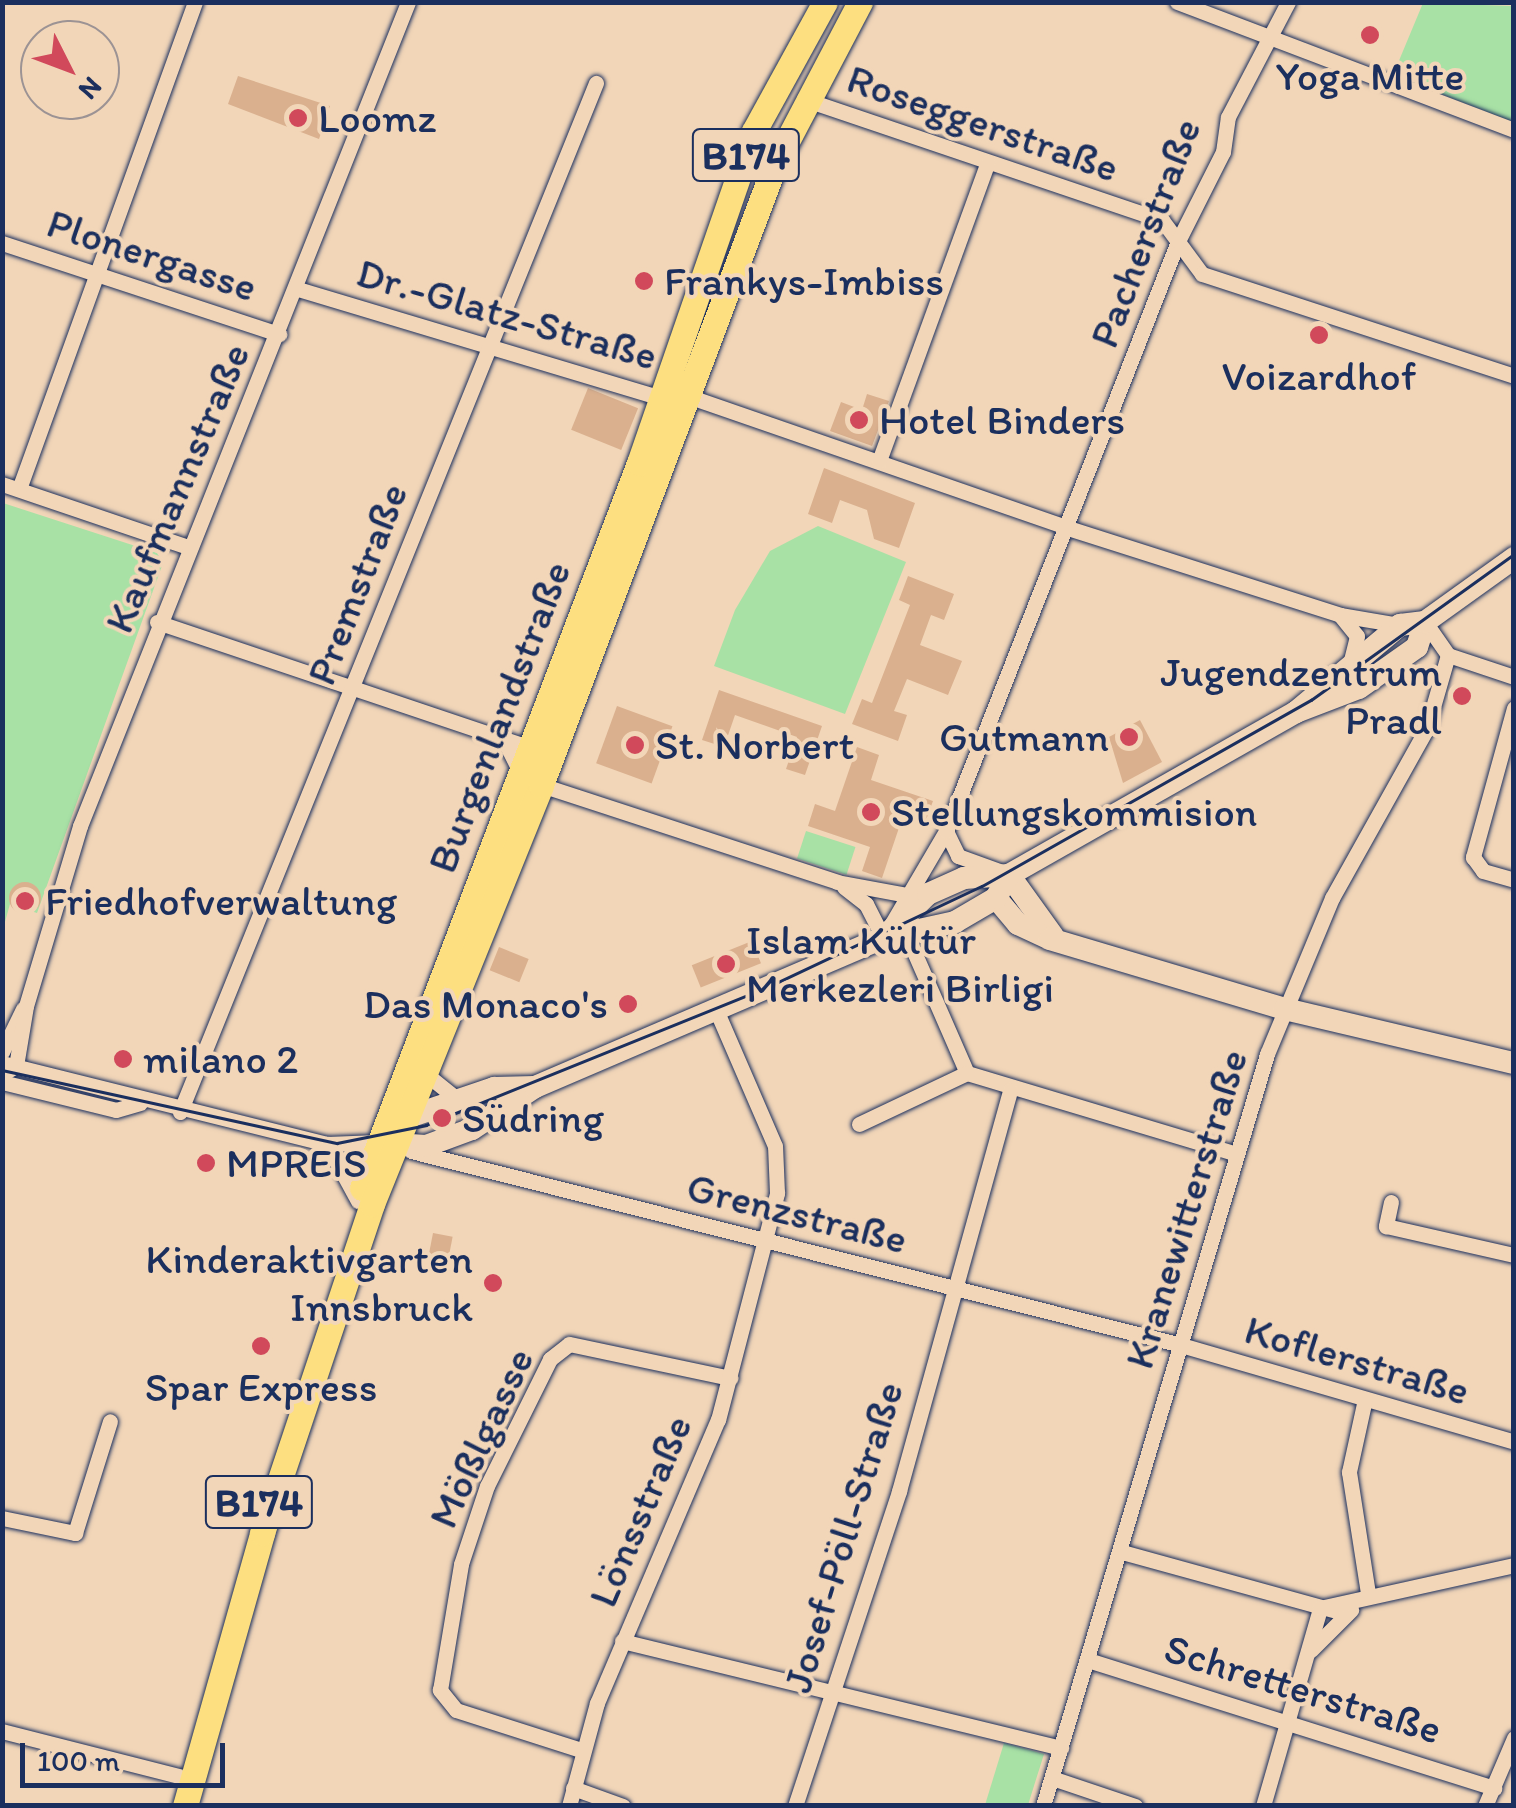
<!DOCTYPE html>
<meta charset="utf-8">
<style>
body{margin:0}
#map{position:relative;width:1516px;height:1808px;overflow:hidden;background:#f2d6b8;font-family:Itim,sans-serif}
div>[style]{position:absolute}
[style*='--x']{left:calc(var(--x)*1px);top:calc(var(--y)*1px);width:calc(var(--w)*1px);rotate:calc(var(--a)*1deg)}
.green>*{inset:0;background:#a8e1a5;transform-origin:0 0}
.building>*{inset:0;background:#dab08e;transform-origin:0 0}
.round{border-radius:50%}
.roads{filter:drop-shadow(0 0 2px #1b2f5e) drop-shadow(0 0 2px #1b2f5e)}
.street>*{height:15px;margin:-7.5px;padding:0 7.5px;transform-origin:7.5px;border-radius:7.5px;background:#f2d6b8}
.secondary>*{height:22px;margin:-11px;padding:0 11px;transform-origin:11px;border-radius:11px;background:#f2d6b8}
.primary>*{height:25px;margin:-12.5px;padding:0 12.5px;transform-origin:12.5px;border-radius:12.5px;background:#fddf80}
.tram>*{height:2.5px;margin:-1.25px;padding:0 1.25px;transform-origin:1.25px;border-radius:1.25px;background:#1b2f5e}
.dots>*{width:28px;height:28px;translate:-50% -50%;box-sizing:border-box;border:5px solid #f2d6b8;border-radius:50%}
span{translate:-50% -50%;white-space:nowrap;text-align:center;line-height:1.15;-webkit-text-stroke:8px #f2d6b8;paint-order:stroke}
.shield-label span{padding:2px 8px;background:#f2d6b8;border:2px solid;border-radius:8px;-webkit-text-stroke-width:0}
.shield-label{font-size:40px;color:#1b2f5e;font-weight:700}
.poi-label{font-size:42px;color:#1b2f5e}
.left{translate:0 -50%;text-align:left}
.right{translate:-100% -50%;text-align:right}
.street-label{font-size:42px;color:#1b2f5e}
.frame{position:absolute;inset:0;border:5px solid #1b2f5e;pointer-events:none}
.north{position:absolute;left:20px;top:20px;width:100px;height:100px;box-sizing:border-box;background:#f2d6b8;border:2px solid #9c9394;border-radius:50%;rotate:132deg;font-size:28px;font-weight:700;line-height:40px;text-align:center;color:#1b2f5e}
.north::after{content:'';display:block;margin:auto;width:35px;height:45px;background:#d1495b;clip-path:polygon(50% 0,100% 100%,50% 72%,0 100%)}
.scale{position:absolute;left:20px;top:1743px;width:205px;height:45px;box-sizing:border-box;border:5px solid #1b2f5e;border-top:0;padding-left:12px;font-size:30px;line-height:35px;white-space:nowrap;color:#1b2f5e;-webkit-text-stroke:8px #f2d6b8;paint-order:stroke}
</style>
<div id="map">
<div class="green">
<div style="clip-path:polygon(1423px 3px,1513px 6px,1513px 122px,1393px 75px)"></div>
<div style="clip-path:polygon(3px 503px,157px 553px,163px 563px,37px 913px,10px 904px,3px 929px)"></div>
<div style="clip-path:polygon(818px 526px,906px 562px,845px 714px,714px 666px,735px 610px,770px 551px)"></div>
<div style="left:806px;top:831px;width:52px;height:29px;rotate:18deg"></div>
<div style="clip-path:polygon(1004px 1743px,1044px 1754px,1028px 1805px,985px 1805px)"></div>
</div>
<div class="building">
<div style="clip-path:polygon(238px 76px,330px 106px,319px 139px,228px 104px)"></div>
<div style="left:588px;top:388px;width:54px;height:45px;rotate:22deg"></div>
<div style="clip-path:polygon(867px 394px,889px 401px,872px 446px,830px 431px,841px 402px,862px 410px)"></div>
<div style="clip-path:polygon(824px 468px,915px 503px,899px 548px,874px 539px,867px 510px,840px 500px,832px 523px,808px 514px)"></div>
<div style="clip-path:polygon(908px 576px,954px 594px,944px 620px,931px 615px,920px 645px,962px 661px,948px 695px,907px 679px,894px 711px,907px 715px,898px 741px,852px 724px,862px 699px,872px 703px,910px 605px,899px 600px)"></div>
<div style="clip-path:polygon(719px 690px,822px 726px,805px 775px,786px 769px,797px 737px,735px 715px,724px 747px,702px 740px)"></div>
<div style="left:617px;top:706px;width:59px;height:61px;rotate:20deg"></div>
<div style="clip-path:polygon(1140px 720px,1162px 762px,1123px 783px,1109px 737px)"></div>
<div style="clip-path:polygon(857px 747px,879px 755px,871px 780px,933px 801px,926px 820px,904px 813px,882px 878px,862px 871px,870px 847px,808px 826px,815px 804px,835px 811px)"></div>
<div class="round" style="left:9px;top:882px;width:32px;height:32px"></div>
<div style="left:752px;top:941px;width:24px;height:65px;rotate:68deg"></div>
<div style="left:499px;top:947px;width:32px;height:25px;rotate:22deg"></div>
<div style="left:433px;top:1233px;width:20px;height:28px;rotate:11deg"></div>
</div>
<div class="roads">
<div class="street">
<div style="--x:1177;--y:2;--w:360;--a:20.8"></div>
<div style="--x:804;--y:99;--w:378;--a:18.7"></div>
<div style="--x:1162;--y:220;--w:67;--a:53.5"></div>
<div style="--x:1202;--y:274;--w:328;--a:18.1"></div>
<div style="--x:2;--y:243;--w:292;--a:18.2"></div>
<div style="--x:298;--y:289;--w:383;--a:16.7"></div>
<div style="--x:685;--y:395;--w:405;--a:19.1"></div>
<div style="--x:1068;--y:528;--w:286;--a:17.7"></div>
<div style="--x:1340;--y:615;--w:61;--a:9.5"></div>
<div style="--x:879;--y:461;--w:318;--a:-70"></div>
<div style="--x:2;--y:484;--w:196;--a:18.7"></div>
<div style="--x:19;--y:489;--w:518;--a:-70.13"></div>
<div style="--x:1340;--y:615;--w:27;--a:51"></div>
<div style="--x:1357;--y:636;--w:25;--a:104"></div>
<div style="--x:157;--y:622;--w:395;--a:18.6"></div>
<div style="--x:1425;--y:622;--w:40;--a:55.1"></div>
<div style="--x:1448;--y:655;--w:70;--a:18.4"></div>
<div style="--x:1514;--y:708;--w:155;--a:105.4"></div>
<div style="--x:1473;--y:857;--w:17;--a:54"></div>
<div style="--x:1483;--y:871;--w:32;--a:16"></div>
<div style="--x:503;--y:738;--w:40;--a:63.4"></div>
<div style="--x:521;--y:774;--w:23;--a:29"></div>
<div style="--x:541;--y:785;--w:311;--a:18.1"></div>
<div style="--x:837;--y:882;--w:76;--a:10.6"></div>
<div style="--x:946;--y:831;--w:28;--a:64"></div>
<div style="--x:958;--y:856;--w:47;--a:20"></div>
<div style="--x:844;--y:887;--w:28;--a:38"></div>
<div style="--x:866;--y:904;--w:38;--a:63"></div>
<div style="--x:892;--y:923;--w:107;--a:-59.6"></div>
<div style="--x:946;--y:831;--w:634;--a:-68.53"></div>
<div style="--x:1178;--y:241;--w:100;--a:-63.2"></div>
<div style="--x:1223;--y:152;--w:35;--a:-82"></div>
<div style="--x:1228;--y:117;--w:130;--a:-62.4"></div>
<div style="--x:908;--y:938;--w:147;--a:66.4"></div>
<div style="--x:967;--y:1073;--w:278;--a:16.7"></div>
<div style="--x:2;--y:1052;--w:48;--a:-64"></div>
<div style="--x:6;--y:1064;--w:331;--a:14"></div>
<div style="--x:327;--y:1144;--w:51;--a:-2.2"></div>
<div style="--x:2;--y:1074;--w:16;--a:-30"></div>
<div style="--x:16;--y:1066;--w:61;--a:-80.5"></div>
<div style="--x:26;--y:1006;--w:188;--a:-73.3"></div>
<div style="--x:80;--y:826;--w:887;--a:-68.29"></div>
<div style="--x:426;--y:1074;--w:40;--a:39"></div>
<div style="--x:2;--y:1082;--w:117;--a:13.8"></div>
<div style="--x:116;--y:1110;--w:25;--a:-16"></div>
<div style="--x:180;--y:1112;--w:1110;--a:-67.99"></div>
<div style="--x:859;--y:1124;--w:119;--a:-25.3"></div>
<div style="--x:327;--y:1144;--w:65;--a:61.5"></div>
<div style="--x:411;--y:1151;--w:794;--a:14.14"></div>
<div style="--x:1181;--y:1345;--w:347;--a:16.2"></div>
<div style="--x:1391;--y:1202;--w:25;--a:102"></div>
<div style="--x:1386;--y:1226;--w:131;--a:12.8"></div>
<div style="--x:1365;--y:1399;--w:75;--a:102.4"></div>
<div style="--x:1349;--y:1472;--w:122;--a:81.1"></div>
<div style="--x:2;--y:1518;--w:75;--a:11.6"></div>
<div style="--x:75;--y:1533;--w:117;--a:-72.6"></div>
<div style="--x:1122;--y:1552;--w:233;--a:15.4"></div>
<div style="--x:622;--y:1641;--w:452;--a:13.7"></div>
<div style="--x:1311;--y:1650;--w:57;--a:-45"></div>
<div style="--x:1091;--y:1661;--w:423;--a:17.5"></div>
<div style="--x:2;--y:1731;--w:183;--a:14.3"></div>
<div style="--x:581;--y:1750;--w:131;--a:-162.3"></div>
<div style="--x:456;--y:1710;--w:26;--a:-129"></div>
<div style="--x:440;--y:1690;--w:128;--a:-80.5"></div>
<div style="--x:461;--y:1564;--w:82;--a:-71.6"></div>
<div style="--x:487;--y:1486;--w:142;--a:-63.6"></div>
<div style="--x:550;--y:1359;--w:24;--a:-38"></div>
<div style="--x:569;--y:1344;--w:165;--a:11.9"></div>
<div style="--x:1052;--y:1778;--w:88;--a:18.6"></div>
<div style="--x:573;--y:1788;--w:53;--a:19.8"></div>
<div style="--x:569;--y:1806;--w:107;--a:-74.8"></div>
<div style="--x:597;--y:1703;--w:308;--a:-66.9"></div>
<div style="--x:718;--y:1420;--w:235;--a:-75.4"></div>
<div style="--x:777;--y:1193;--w:47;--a:-92.4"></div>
<div style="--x:775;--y:1146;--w:146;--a:-113.4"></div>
<div style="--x:795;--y:1806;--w:332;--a:-71.7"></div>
<div style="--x:899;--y:1491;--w:416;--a:-74.5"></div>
<div style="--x:1043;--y:1806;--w:785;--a:-73.41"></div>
<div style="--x:1267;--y:1054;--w:169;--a:-67.4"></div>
<div style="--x:1332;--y:898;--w:195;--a:-60.8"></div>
<div style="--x:1427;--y:728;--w:76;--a:-74"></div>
<div style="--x:1263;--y:1806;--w:206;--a:-73.9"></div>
<div style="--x:1320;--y:1608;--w:199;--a:-12.5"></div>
<div style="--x:1485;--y:1806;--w:74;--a:-66.9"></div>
</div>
<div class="secondary">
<div style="--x:1296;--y:712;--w:136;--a:-39.9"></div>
<div style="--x:1400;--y:625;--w:25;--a:-7"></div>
<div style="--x:1009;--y:875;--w:75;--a:54.2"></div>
<div style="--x:996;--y:898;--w:34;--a:50"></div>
<div style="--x:1018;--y:924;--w:35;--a:25"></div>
<div style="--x:1050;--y:939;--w:245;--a:16.6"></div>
<div style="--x:1285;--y:1009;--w:235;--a:13.3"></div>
<div style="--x:883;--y:938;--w:63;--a:-44.4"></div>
<div style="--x:928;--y:894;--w:39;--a:-24"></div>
<div style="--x:964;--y:878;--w:45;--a:-3.8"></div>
<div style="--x:1009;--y:875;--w:330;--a:-29.6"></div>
<div style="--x:1296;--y:712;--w:67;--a:-20.9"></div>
<div style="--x:1359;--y:688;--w:71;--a:-35.3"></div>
<div style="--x:1417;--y:647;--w:26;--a:-72"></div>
<div style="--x:1425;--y:622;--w:110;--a:-35.7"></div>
<div style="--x:394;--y:1122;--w:106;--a:-18.8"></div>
<div style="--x:494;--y:1088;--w:41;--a:-1.4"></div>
<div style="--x:378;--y:1143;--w:48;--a:3.6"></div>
<div style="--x:426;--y:1146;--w:49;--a:-20.3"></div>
<div style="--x:472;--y:1129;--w:76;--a:-33.7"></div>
<div style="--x:535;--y:1087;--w:379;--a:-23.2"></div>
<div style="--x:883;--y:938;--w:74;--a:-12.5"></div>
<div style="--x:955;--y:922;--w:48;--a:-30.3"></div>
<div style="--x:996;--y:898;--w:26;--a:-61"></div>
</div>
<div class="primary">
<div style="--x:362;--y:1188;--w:776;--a:-69.09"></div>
<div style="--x:639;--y:463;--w:351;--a:-70.9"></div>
<div style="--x:754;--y:131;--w:147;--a:-61.2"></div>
<div style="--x:185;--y:1806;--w:284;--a:-74.2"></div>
<div style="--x:262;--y:1533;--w:347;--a:-71.5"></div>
<div style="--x:372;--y:1204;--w:452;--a:-68"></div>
<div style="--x:541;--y:785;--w:664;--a:-69.35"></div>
<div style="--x:775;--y:164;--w:183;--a:-62.3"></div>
</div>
</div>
<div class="tram">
<div style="--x:2;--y:1070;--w:343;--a:12.3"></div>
<div style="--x:337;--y:1143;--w:91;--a:-11.4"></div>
<div style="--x:426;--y:1125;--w:371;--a:-22"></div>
<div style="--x:770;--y:986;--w:234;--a:-25.3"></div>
<div style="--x:982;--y:886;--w:378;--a:-29.5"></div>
<div style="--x:1311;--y:700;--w:250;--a:-35.7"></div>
</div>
<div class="dots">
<div style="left:1370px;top:35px;background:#d1495b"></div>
<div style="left:298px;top:118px;background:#d1495b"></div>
<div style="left:644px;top:281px;background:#d1495b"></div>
<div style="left:1319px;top:335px;background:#d1495b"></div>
<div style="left:859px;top:420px;background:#d1495b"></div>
<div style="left:1462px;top:696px;background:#d1495b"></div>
<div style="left:1129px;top:737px;background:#d1495b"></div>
<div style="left:635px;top:745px;background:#d1495b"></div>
<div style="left:871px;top:812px;background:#d1495b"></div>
<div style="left:25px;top:901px;background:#d1495b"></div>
<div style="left:726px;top:964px;background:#d1495b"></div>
<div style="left:628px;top:1004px;background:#d1495b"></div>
<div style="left:123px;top:1059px;background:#d1495b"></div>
<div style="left:442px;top:1118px;background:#d1495b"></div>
<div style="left:206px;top:1163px;background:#d1495b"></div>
<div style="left:493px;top:1283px;background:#d1495b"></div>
<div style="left:261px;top:1346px;background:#d1495b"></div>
</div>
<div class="shield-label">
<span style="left:746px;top:155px">B174</span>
<span style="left:259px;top:1502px">B174</span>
</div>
<div class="poi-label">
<span style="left:1370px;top:76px">Yoga Mitte</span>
<span class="left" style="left:318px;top:118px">Loomz</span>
<span class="left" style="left:664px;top:281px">Frankys-Imbiss</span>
<span style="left:1319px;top:376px">Voizardhof</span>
<span class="left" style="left:879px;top:420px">Hotel Binders</span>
<span class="right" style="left:1442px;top:696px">Jugendzentrum<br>Pradl</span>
<span class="right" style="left:1109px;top:737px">Gutmann</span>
<span class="left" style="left:655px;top:745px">St. Norbert</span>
<span class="left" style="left:891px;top:812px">Stellungskommision</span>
<span class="left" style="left:45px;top:901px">Friedhofverwaltung</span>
<span class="left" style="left:746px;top:964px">Islam Kültür<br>Merkezleri Birligi</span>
<span class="right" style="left:608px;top:1004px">Das Monaco's</span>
<span class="left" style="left:143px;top:1059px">milano 2</span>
<span class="left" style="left:462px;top:1118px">Südring</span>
<span class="left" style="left:226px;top:1163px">MPREIS</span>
<span class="right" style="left:473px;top:1283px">Kinderaktivgarten<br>Innsbruck</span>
<span style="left:261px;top:1387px">Spar Express</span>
</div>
<div class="street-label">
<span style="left:983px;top:123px;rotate:19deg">Roseggerstraße</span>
<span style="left:1145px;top:233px;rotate:-69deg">Pacherstraße</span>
<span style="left:152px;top:255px;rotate:18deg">Plonergasse</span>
<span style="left:507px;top:314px;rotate:16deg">Dr.-Glatz-Straße</span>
<span style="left:177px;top:488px;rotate:-67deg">Kaufmannstraße</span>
<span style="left:357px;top:584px;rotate:-69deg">Premstraße</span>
<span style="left:499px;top:717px;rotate:-69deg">Burgenlandstraße</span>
<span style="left:1186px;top:1209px;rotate:-73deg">Kranewitterstraße</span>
<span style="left:797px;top:1213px;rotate:14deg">Grenzstraße</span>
<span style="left:1357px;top:1360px;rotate:16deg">Koflerstraße</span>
<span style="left:481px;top:1438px;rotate:-65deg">Mößlgasse</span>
<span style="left:640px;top:1511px;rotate:-67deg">Lönsstraße</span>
<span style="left:843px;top:1537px;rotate:-73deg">Josef-Pöll-Straße</span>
<span style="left:1303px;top:1689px;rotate:17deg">Schretterstraße</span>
</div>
<div class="frame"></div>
<div class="north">N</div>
<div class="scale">100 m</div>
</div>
